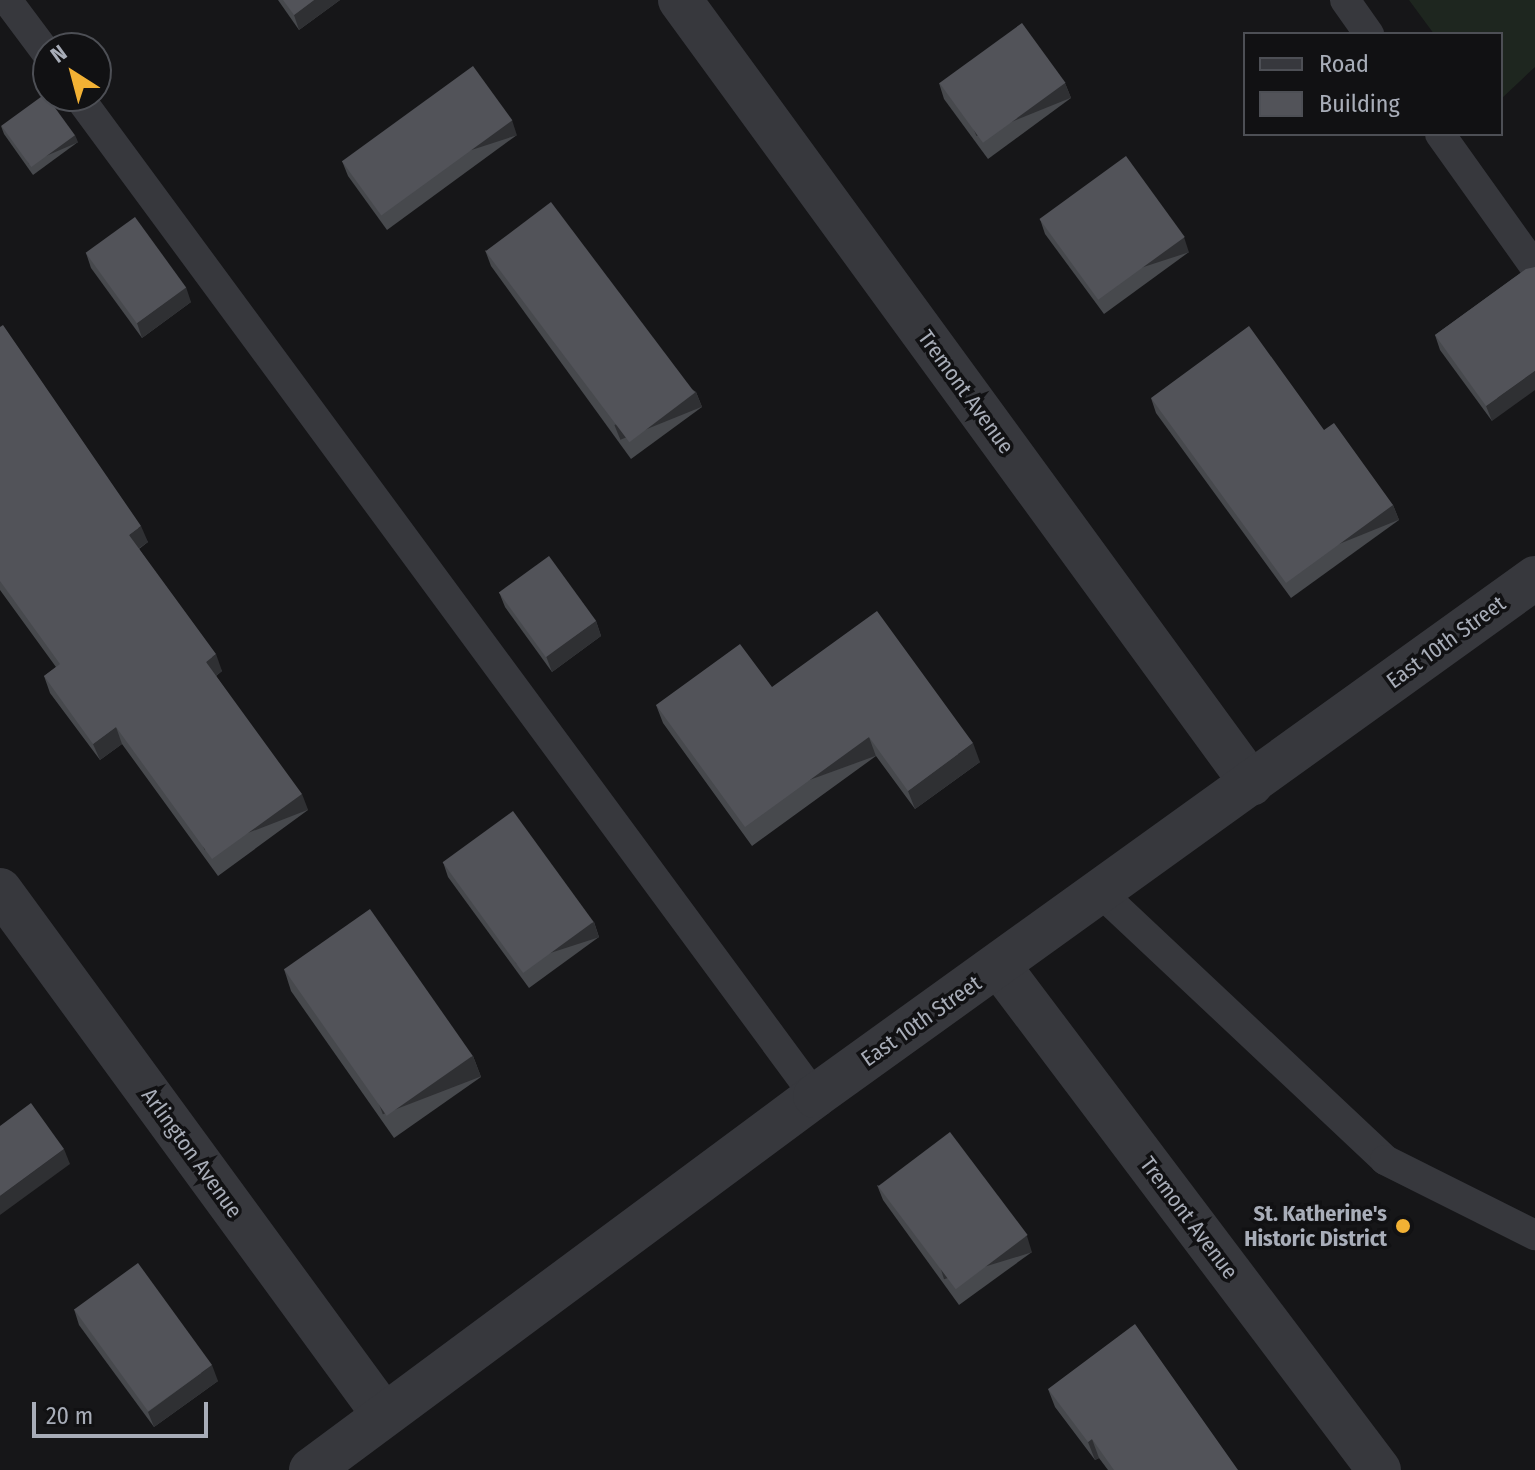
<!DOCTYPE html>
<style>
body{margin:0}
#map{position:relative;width:1535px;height:1470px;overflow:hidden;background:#161618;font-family:"Fira Sans Condensed",sans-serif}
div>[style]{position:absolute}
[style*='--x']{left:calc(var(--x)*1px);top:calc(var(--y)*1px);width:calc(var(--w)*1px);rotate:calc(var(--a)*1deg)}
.green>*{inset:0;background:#1e261f}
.service>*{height:30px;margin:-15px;padding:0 15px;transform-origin:15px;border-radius:15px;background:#37383d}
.minor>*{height:44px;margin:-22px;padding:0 22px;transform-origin:22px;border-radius:22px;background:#37383d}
.wall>*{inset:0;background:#47494d}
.shaded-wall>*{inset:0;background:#2f3033;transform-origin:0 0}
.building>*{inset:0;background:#525359;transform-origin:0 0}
.dots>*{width:22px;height:22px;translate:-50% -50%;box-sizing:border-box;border:4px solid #111113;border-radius:50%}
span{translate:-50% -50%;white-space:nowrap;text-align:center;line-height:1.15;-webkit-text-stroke:7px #111113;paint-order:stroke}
.street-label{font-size:22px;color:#a8adb8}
.poi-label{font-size:22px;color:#a8adb8;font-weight:700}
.right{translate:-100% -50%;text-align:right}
.legend{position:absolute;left:1243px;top:32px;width:260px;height:104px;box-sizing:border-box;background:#111113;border:2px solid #4d4f55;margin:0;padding:10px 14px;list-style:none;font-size:24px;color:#a8adb8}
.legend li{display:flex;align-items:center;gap:16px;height:40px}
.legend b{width:40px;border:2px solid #4d4f55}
.north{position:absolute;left:32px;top:32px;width:80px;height:80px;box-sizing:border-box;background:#111113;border:2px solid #4d4f55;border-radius:50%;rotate:324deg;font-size:22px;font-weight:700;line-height:32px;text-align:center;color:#a8adb8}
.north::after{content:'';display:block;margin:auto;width:28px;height:36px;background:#f2b134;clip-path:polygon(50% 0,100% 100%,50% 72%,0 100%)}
.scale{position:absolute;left:32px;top:1402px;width:176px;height:36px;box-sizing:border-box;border:4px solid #a8adb8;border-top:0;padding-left:10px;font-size:24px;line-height:28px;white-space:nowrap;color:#a8adb8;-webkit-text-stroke:6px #111113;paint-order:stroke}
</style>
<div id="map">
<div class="green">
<div style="clip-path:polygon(1409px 0,1535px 0,1535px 67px,1501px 99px,1501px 34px,1434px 34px)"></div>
</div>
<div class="service">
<div style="--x:7;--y:0;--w:69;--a:53.3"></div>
<div style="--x:1345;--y:0;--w:42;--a:54.8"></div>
<div style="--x:78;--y:96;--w:1242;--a:53.61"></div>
<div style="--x:1440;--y:134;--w:163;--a:54.5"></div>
<div style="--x:1101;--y:893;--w:390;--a:43.2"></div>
<div style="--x:1385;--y:1160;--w:168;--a:26.6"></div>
</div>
<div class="minor">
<div style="--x:680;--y:0;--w:970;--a:53.89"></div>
<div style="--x:0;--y:890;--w:650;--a:53.82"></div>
<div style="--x:999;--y:966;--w:631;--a:52.98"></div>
<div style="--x:311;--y:1470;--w:628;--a:-36.58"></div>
<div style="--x:815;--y:1096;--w:887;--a:-35.73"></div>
</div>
<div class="wall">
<div style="clip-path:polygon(278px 0,340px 0,299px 30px)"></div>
<div style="clip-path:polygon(939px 83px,1065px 83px,1071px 98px,988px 159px,944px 99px)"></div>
<div style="clip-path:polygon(1px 126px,78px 142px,33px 175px,4px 134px)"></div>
<div style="clip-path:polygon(517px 135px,387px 230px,348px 176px,342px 161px)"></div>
<div style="clip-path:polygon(1040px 219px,1189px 252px,1104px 314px,1045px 234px)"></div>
<div style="clip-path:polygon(485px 250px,696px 392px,702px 407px,631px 459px,491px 266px)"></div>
<div style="clip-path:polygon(86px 253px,191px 302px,142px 338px,91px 268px)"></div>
<div style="clip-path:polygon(1526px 269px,1492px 421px,1440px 350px,1435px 335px)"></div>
<div style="clip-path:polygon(0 327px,148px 542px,139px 549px,222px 671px,216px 676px,308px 810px,218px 876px,122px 744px,100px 760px,50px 693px,44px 676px,56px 667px,0 590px)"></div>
<div style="clip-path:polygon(1151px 398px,1393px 505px,1399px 520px,1291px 598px,1156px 413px)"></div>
<div style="clip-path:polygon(499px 592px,596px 621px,601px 636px,552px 672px,505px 607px)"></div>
<div style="clip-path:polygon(772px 687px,980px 762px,915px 809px,876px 756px,752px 846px,663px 723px,656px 705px)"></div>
<div style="clip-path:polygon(443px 862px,594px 922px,599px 937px,529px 988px,448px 877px)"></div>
<div style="clip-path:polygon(284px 969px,473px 1056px,481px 1077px,394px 1138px,291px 991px)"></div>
<div style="clip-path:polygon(877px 1185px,1032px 1252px,959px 1305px,883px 1200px)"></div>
<div style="clip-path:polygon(74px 1309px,218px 1381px,154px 1427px,79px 1325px)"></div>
<div style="clip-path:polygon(1048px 1389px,1238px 1470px,1108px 1470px,1099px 1458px,1095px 1460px,1055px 1407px)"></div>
</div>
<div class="shaded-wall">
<div style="clip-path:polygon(314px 0,340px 0,299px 30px,294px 15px)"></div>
<div style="left:1065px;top:83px;width:16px;height:102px;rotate:68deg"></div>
<div style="left:512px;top:120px;width:16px;height:162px;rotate:72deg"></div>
<div style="left:75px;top:135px;width:8px;height:54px;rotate:67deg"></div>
<div style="left:1184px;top:237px;width:16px;height:106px;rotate:72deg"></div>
<div style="clip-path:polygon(186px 287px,191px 302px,142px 338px,137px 323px)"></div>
<div style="clip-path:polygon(1535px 371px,1535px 390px,1492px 421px,1486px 406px)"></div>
<div style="left:696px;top:392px;width:16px;height:88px;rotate:68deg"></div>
<div style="left:1393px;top:505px;width:16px;height:132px;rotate:68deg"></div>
<div style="clip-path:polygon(141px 526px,148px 542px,135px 551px,129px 535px)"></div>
<div style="clip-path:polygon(596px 621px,601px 636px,552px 672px,546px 656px)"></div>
<div style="clip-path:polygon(216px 654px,222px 671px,212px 679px,206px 662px)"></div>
<div style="clip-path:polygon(116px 727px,122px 744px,100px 760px,93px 744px)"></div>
<div style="left:869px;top:737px;width:20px;height:153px;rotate:70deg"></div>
<div style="clip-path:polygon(973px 743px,980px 762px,915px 809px,908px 791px)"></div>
<div style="left:302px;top:794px;width:17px;height:111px;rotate:69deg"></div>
<div style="left:594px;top:922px;width:16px;height:87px;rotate:72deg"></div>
<div style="left:473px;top:1056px;width:22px;height:105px;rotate:69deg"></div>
<div style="clip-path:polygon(64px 1149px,70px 1164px,0 1215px,0 1196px)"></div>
<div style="left:1027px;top:1236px;width:17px;height:92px;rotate:73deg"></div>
<div style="clip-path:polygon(212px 1365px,218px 1381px,154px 1427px,148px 1412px)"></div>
<div style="clip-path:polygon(1092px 1439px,1099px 1458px,1095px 1460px,1088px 1442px)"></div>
</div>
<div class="building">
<div style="clip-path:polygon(283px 0,314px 0,294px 15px)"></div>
<div style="left:1022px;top:23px;width:74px;height:102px;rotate:54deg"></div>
<div style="left:473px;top:66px;width:67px;height:162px;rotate:54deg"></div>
<div style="left:45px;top:94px;width:51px;height:54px;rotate:54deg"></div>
<div style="left:1126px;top:156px;width:100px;height:107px;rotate:54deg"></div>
<div style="left:551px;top:202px;width:239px;height:82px;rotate:53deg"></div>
<div style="left:135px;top:217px;width:87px;height:61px;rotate:54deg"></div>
<div style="clip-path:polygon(1535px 267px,1535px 371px,1486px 406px,1435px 335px,1526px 269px)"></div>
<div style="clip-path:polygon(3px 325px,141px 526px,129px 535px,216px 654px,206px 662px,302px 794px,212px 859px,116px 727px,93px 744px,44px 676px,60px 664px,0 581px,0 327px)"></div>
<div style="clip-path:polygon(1249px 326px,1324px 430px,1334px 423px,1393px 505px,1286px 583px,1151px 398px)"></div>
<div style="left:549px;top:556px;width:80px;height:62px;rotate:54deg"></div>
<div style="clip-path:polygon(877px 611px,973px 743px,908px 791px,869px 737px,745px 827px,656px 705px,740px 644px,772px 687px)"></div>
<div style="left:513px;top:811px;width:137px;height:87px;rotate:54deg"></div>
<div style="left:370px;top:909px;width:179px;height:105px;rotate:55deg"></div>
<div style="clip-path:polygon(31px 1103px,64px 1149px,0 1196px,0 1126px)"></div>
<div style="left:950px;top:1132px;width:129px;height:90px;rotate:53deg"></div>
<div style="left:138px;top:1263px;width:126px;height:79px;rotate:54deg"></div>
<div style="clip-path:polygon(1135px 1324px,1238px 1470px,1114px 1470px,1092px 1439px,1088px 1442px,1048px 1389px)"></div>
</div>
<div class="dots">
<div style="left:1403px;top:1226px;background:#f2b134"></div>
</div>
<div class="street-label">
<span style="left:966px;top:392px;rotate:54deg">Tremont Avenue</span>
<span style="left:1446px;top:642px;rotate:-36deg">East 10th Street</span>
<span style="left:921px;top:1021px;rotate:-35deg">East 10th Street</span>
<span style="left:192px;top:1153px;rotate:54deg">Arlington Avenue</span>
<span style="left:1189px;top:1218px;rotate:53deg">Tremont Avenue</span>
</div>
<div class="poi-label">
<span class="right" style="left:1387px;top:1226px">St. Katherine's<br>Historic District</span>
</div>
<ul class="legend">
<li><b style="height:10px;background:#37383d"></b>Road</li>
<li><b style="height:22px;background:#525359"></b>Building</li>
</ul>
<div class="north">N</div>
<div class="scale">20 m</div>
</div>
